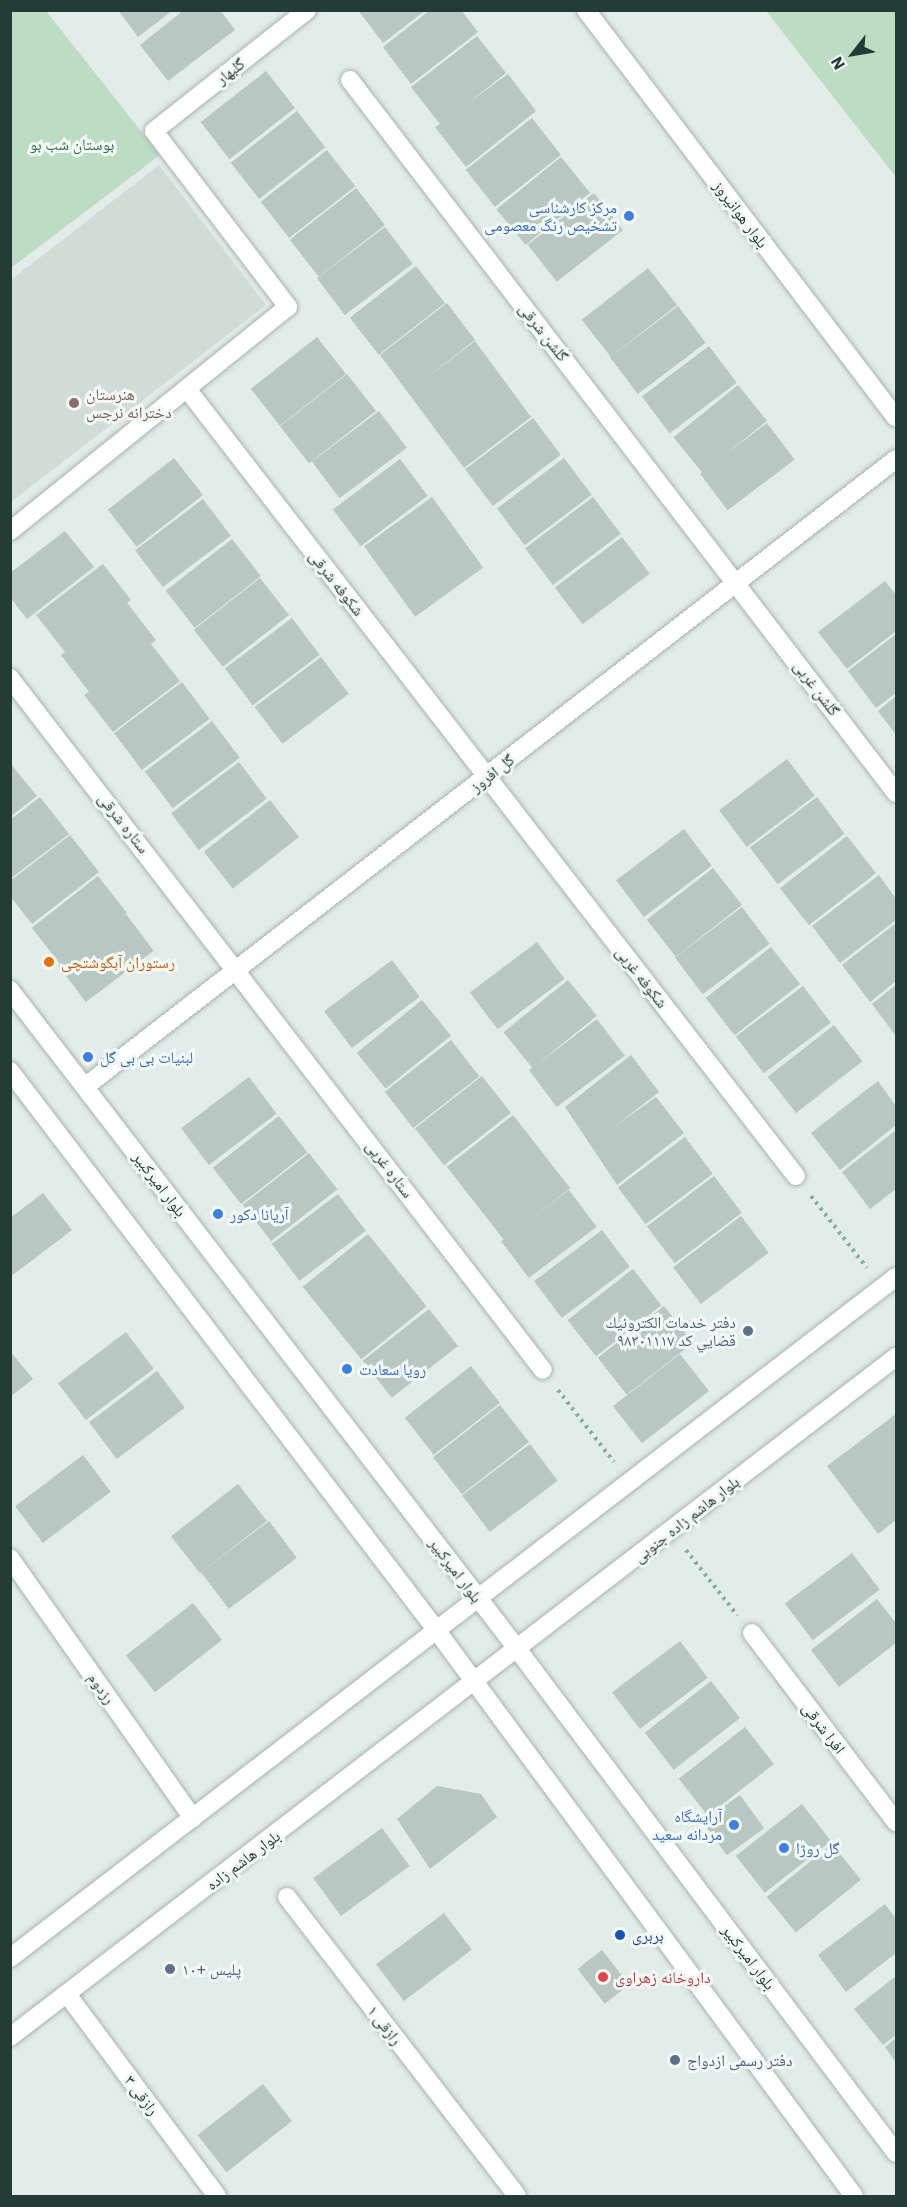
<!DOCTYPE html>
<meta charset="utf-8">
<style>
body{margin:0}
#map{position:relative;width:907px;height:2207px;overflow:hidden;background:#e2ece8;font-family:"IBM Plex Sans","Noto Naskh Arabic",sans-serif}
div>[style]{position:absolute}
[style*='--x']{left:calc(var(--x)*1px);top:calc(var(--y)*1px);width:calc(var(--w)*1px);rotate:calc(var(--a)*1deg)}
.built>*{inset:0;background:#d1dcd7}
.green>*{inset:0;background:#bcddc4}
.building>*{inset:0;background:#b8c7c1;transform-origin:0 0}
.path>*{height:4px;margin-top:-2px;transform-origin:0;background:repeating-linear-gradient(90deg,#83afa1 0 3px,transparent 0 7.5px)}
.roads{filter:drop-shadow(0 0 2px #a5b4af) drop-shadow(0 0 2px #a5b4af)}
.street>*{height:18px;margin:-9px;padding:0 9px;transform-origin:9px;border-radius:9px;background:#fff}
.secondary>*{height:18px;margin:-9px;padding:0 9px;transform-origin:9px;border-radius:9px;background:#fff}
.dots>*{width:16px;height:16px;translate:-50% -50%;box-sizing:border-box;border:3px solid #f3f9f6;border-radius:50%}
span{translate:-50% -50%;white-space:nowrap;text-align:center;line-height:1.15;-webkit-text-stroke:6px #f3f9f6;paint-order:stroke}
.street-label{font-size:16px;color:#233d36}
.park-label{font-size:16px;color:#2d7348}
.shop-label{font-size:16px;color:#366cbe}
.right{translate:-100% -50%;text-align:right}
.left{translate:0 -50%;text-align:left}
.education-label{font-size:16px;color:#785e54}
.food-label{font-size:16px;color:#c56008}
.service-label{font-size:16px;color:#4e5e75}
.transit-label{font-size:16px;color:#164399}
.health-label{font-size:16px;color:#be3a42}
.frame{position:absolute;inset:0;border:12px solid #233d36;pointer-events:none}
.north{position:absolute;left:823px;top:24px;width:60px;height:60px;-webkit-text-stroke:4px #f3f9f6;paint-order:stroke;rotate:239deg;font-size:16px;font-weight:700;line-height:24px;text-align:center;color:#233d36}
.north::after{content:'';display:block;margin:auto;width:21px;height:27px;background:#233d36;clip-path:polygon(50% 0,100% 100%,50% 72%,0 100%)}
</style>
<div id="map">
<div class="built">
<div style="clip-path:polygon(159px 165px,266px 305px,11px 502px,11px 280px)"></div>
</div>
<div class="green">
<div style="clip-path:polygon(11px 10px,46px 11px,160px 155px,11px 268px)"></div>
<div style="clip-path:polygon(766px 11px,896px 11px,896px 177px)"></div>
</div>
<div class="building">
<div style="clip-path:polygon(118px 10px,173px 10px,138px 37px)"></div>
<div style="clip-path:polygon(184px 10px,220px 10px,235px 30px,168px 81px,140px 45px)"></div>
<div style="clip-path:polygon(358px 10px,426px 10px,383px 43px)"></div>
<div style="clip-path:polygon(430px 10px,461px 10px,478px 32px,411px 84px,383px 47px)"></div>
<div style="clip-path:polygon(477px 36px,506px 73px,468px 103px,508px 74px,536px 111px,466px 167px,435px 127px,440px 124px,411px 87px)"></div>
<div style="left:266px;top:71px;width:47px;height:83px;rotate:52deg"></div>
<div style="left:297px;top:111px;width:46px;height:84px;rotate:52deg"></div>
<div style="left:532px;top:118px;width:47px;height:84px;rotate:52deg"></div>
<div style="left:327px;top:150px;width:46px;height:84px;rotate:52deg"></div>
<div style="left:561px;top:157px;width:46px;height:83px;rotate:51deg"></div>
<div style="left:356px;top:188px;width:47px;height:84px;rotate:52deg"></div>
<div style="left:594px;top:193px;width:47px;height:84px;rotate:52deg"></div>
<div style="left:385px;top:227px;width:46px;height:85px;rotate:53deg"></div>
<div style="left:416px;top:266px;width:47px;height:84px;rotate:52deg"></div>
<div style="left:648px;top:268px;width:47px;height:84px;rotate:52deg"></div>
<div style="clip-path:polygon(447px 303px,475px 340px,417px 385px,475px 341px,531px 417px,464px 468px,380px 355px)"></div>
<div style="left:678px;top:306px;width:46px;height:85px;rotate:53deg"></div>
<div style="left:317px;top:337px;width:47px;height:84px;rotate:52deg"></div>
<div style="left:709px;top:346px;width:46px;height:84px;rotate:53deg"></div>
<div style="left:347px;top:374px;width:47px;height:85px;rotate:52deg"></div>
<div style="left:738px;top:385px;width:46px;height:83px;rotate:51deg"></div>
<div style="left:379px;top:411px;width:46px;height:84px;rotate:53deg"></div>
<div style="left:533px;top:418px;width:46px;height:85px;rotate:53deg"></div>
<div style="left:767px;top:423px;width:46px;height:84px;rotate:53deg"></div>
<div style="left:174px;top:458px;width:47px;height:84px;rotate:52deg"></div>
<div style="left:564px;top:458px;width:46px;height:84px;rotate:53deg"></div>
<div style="left:400px;top:459px;width:46px;height:84px;rotate:53deg"></div>
<div style="left:432px;top:497px;width:87px;height:84px;rotate:54deg"></div>
<div style="left:593px;top:497px;width:46px;height:85px;rotate:53deg"></div>
<div style="left:203px;top:499px;width:46px;height:85px;rotate:53deg"></div>
<div style="clip-path:polygon(65px 531px,94px 567px,27px 619px,10px 597px,10px 573px)"></div>
<div style="left:622px;top:537px;width:46px;height:84px;rotate:53deg"></div>
<div style="left:232px;top:539px;width:47px;height:84px;rotate:52deg"></div>
<div style="clip-path:polygon(103px 564px,131px 600px,127px 603px,156px 640px,151px 644px,180px 681px,113px 732px,84px 695px,89px 692px,61px 655px,65px 652px,36px 615px)"></div>
<div style="left:260px;top:578px;width:47px;height:84px;rotate:52deg"></div>
<div style="clip-path:polygon(885px 581px,896px 595px,896px 631px,847px 669px,818px 632px)"></div>
<div style="left:292px;top:618px;width:46px;height:84px;rotate:53deg"></div>
<div style="clip-path:polygon(896px 634px,896px 693px,876px 708px,848px 671px)"></div>
<div style="left:321px;top:657px;width:46px;height:83px;rotate:53deg"></div>
<div style="left:182px;top:682px;width:46px;height:85px;rotate:53deg"></div>
<div style="clip-path:polygon(896px 696px,896px 735px,878px 711px)"></div>
<div style="left:212px;top:721px;width:46px;height:84px;rotate:53deg"></div>
<div style="left:787px;top:759px;width:46px;height:85px;rotate:53deg"></div>
<div style="left:239px;top:762px;width:46px;height:85px;rotate:53deg"></div>
<div style="clip-path:polygon(10px 763px,37px 796px,10px 817px)"></div>
<div style="clip-path:polygon(40px 797px,69px 834px,10px 879px,10px 820px)"></div>
<div style="left:817px;top:797px;width:46px;height:84px;rotate:53deg"></div>
<div style="left:270px;top:800px;width:47px;height:84px;rotate:52deg"></div>
<div style="left:684px;top:829px;width:46px;height:85px;rotate:53deg"></div>
<div style="clip-path:polygon(70px 835px,99px 872px,32px 924px,10px 896px,10px 881px)"></div>
<div style="left:847px;top:836px;width:47px;height:85px;rotate:52deg"></div>
<div style="left:713px;top:868px;width:47px;height:84px;rotate:52deg"></div>
<div style="clip-path:polygon(879px 875px,896px 899px,896px 920px,840px 963px,812px 926px)"></div>
<div style="left:98px;top:876px;width:47px;height:84px;rotate:52deg"></div>
<div style="left:742px;top:907px;width:46px;height:84px;rotate:53deg"></div>
<div style="left:126px;top:914px;width:46px;height:85px;rotate:53deg"></div>
<div style="clip-path:polygon(896px 923px,896px 981px,870px 1002px,842px 965px)"></div>
<div style="left:537px;top:942px;width:46px;height:84px;rotate:53deg"></div>
<div style="left:771px;top:947px;width:47px;height:83px;rotate:52deg"></div>
<div style="left:392px;top:960px;width:46px;height:85px;rotate:53deg"></div>
<div style="left:568px;top:980px;width:46px;height:83px;rotate:51deg"></div>
<div style="clip-path:polygon(896px 985px,896px 1036px,872px 1004px)"></div>
<div style="left:803px;top:986px;width:46px;height:84px;rotate:53deg"></div>
<div style="left:422px;top:1000px;width:46px;height:84px;rotate:51deg"></div>
<div style="left:597px;top:1019px;width:46px;height:85px;rotate:53deg"></div>
<div style="left:834px;top:1025px;width:46px;height:84px;rotate:52deg"></div>
<div style="left:451px;top:1040px;width:46px;height:84px;rotate:52deg"></div>
<div style="clip-path:polygon(631px 1055px,659px 1092px,614px 1127px,656px 1097px,684px 1133px,617px 1185px,565px 1107px)"></div>
<div style="left:482px;top:1076px;width:47px;height:85px;rotate:52deg"></div>
<div style="left:249px;top:1077px;width:46px;height:85px;rotate:53deg"></div>
<div style="clip-path:polygon(878px 1081px,896px 1106px,896px 1125px,840px 1170px,811px 1133px)"></div>
<div style="left:513px;top:1115px;width:93px;height:84px;rotate:52deg"></div>
<div style="left:279px;top:1116px;width:46px;height:84px;rotate:52deg"></div>
<div style="clip-path:polygon(896px 1130px,896px 1189px,870px 1209px,842px 1172px)"></div>
<div style="left:685px;top:1137px;width:46px;height:84px;rotate:53deg"></div>
<div style="left:309px;top:1153px;width:46px;height:84px;rotate:52deg"></div>
<div style="left:714px;top:1176px;width:46px;height:84px;rotate:53deg"></div>
<div style="left:569px;top:1190px;width:46px;height:85px;rotate:53deg"></div>
<div style="clip-path:polygon(43px 1193px,72px 1230px,10px 1277px,10px 1218px)"></div>
<div style="left:338px;top:1194px;width:46px;height:83px;rotate:53deg"></div>
<div style="left:741px;top:1216px;width:46px;height:85px;rotate:53deg"></div>
<div style="left:602px;top:1230px;width:46px;height:85px;rotate:53deg"></div>
<div style="left:368px;top:1234px;width:93px;height:84px;rotate:51deg"></div>
<div style="left:633px;top:1269px;width:46px;height:83px;rotate:52deg"></div>
<div style="left:664px;top:1306px;width:47px;height:84px;rotate:52deg"></div>
<div style="left:429px;top:1309px;width:47px;height:84px;rotate:52deg"></div>
<div style="left:126px;top:1332px;width:46px;height:85px;rotate:53deg"></div>
<div style="clip-path:polygon(10px 1351px,33px 1379px,10px 1397px)"></div>
<div style="left:680px;top:1354px;width:47px;height:85px;rotate:52deg"></div>
<div style="left:471px;top:1366px;width:47px;height:84px;rotate:52deg"></div>
<div style="left:157px;top:1371px;width:46px;height:85px;rotate:53deg"></div>
<div style="left:500px;top:1405px;width:47px;height:85px;rotate:52deg"></div>
<div style="clip-path:polygon(896px 1414px,896px 1520px,878px 1534px,827px 1466px)"></div>
<div style="left:530px;top:1444px;width:46px;height:85px;rotate:53deg"></div>
<div style="left:83px;top:1455px;width:46px;height:85px;rotate:53deg"></div>
<div style="left:238px;top:1484px;width:47px;height:85px;rotate:52deg"></div>
<div style="left:269px;top:1521px;width:46px;height:85px;rotate:53deg"></div>
<div style="left:852px;top:1553px;width:46px;height:84px;rotate:53deg"></div>
<div style="clip-path:polygon(877px 1599px,896px 1623px,896px 1643px,839px 1687px,811px 1650px)"></div>
<div style="left:193px;top:1603px;width:47px;height:85px;rotate:52deg"></div>
<div style="left:680px;top:1641px;width:46px;height:85px;rotate:53deg"></div>
<div style="left:711px;top:1681px;width:47px;height:84px;rotate:52deg"></div>
<div style="left:745px;top:1727px;width:47px;height:84px;rotate:52deg"></div>
<div style="clip-path:polygon(437px 1786px,481px 1794px,497px 1817px,430px 1869px,397px 1819px)"></div>
<div style="left:740px;top:1795px;width:41px;height:46px;rotate:54deg"></div>
<div style="left:802px;top:1804px;width:47px;height:84px;rotate:52deg"></div>
<div style="left:382px;top:1828px;width:47px;height:85px;rotate:54deg"></div>
<div style="left:832px;top:1844px;width:46px;height:84px;rotate:51deg"></div>
<div style="clip-path:polygon(885px 1904px,896px 1919px,896px 1953px,846px 1992px,818px 1955px)"></div>
<div style="left:444px;top:1913px;width:46px;height:85px;rotate:53deg"></div>
<div style="left:602px;top:1950px;width:44px;height:31px;rotate:52deg"></div>
<div style="clip-path:polygon(896px 1976px,896px 2035px,883px 2045px,854px 2009px)"></div>
<div style="clip-path:polygon(896px 2038px,896px 2063px,885px 2047px)"></div>
<div style="left:263px;top:2084px;width:47px;height:83px;rotate:52deg"></div>
</div>
<div class="path">
<div style="--x:811;--y:1196;--w:91;--a:52.1"></div>
<div style="--x:558;--y:1390;--w:91;--a:52.1"></div>
<div style="--x:686;--y:1550;--w:83;--a:51.9"></div>
</div>
<div class="roads">
<div class="street">
<div style="--x:350;--y:80;--w:898;--a:52.56"></div>
<div style="--x:187;--y:389;--w:995;--a:52.27"></div>
<div style="--x:10;--y:531;--w:357;--a:-38.9"></div>
<div style="--x:288;--y:307;--w:221;--a:-127.3"></div>
<div style="--x:154;--y:131;--w:195;--a:-38.3"></div>
<div style="--x:10;--y:678;--w:873;--a:52.4"></div>
<div style="--x:10;--y:1558;--w:318;--a:54.9"></div>
<div style="--x:752;--y:1633;--w:238;--a:52.7"></div>
<div style="--x:287;--y:1897;--w:377;--a:52.4"></div>
<div style="--x:67;--y:1994;--w:252;--a:53.4"></div>
</div>
<div class="secondary">
<div style="--x:586;--y:10;--w:512;--a:52.77"></div>
<div style="--x:10;--y:990;--w:833;--a:52.41"></div>
<div style="--x:518;--y:1650;--w:629;--a:53.08"></div>
<div style="--x:10;--y:1071;--w:704;--a:52.67"></div>
<div style="--x:437;--y:1631;--w:702;--a:53.57"></div>
<div style="--x:86;--y:1086;--w:1024;--a:-37.74"></div>
<div style="--x:10;--y:1958;--w:1117;--a:-37.55"></div>
<div style="--x:10;--y:2037;--w:1117;--a:-37.51"></div>
</div>
</div>
<div class="dots">
<div style="left:629px;top:216px;background:#3f7fe0"></div>
<div style="left:74px;top:403px;background:#8d6e63"></div>
<div style="left:49px;top:962px;background:#e8710a"></div>
<div style="left:88px;top:1057px;background:#3f7fe0"></div>
<div style="left:218px;top:1214px;background:#3f7fe0"></div>
<div style="left:748px;top:1331px;background:#5c6f8a"></div>
<div style="left:347px;top:1369px;background:#3f7fe0"></div>
<div style="left:734px;top:1825px;background:#3f7fe0"></div>
<div style="left:784px;top:1848px;background:#3f7fe0"></div>
<div style="left:620px;top:1935px;background:#1a4fb4"></div>
<div style="left:170px;top:1969px;background:#5c6f8a"></div>
<div style="left:603px;top:1977px;background:#e0444e"></div>
<div style="left:675px;top:2060px;background:#5c6f8a"></div>
</div>
<div class="street-label">
<span style="left:230px;top:71px;rotate:-38deg">گلبهار</span>
<span style="left:741px;top:214px;rotate:53deg">بلوار هوانیروز</span>
<span style="left:544px;top:332px;rotate:52deg">گلشن شرقی</span>
<span style="left:337px;top:583px;rotate:52deg">شکوفه شرقی</span>
<span style="left:817px;top:688px;rotate:53deg">گلشن غربی</span>
<span style="left:492px;top:773px;rotate:-38deg">گل افروز</span>
<span style="left:124px;top:823px;rotate:52deg">ستاره شرقی</span>
<span style="left:642px;top:977px;rotate:52deg">شکوفه غربی</span>
<span style="left:390px;top:1169px;rotate:53deg">ستاره غربی</span>
<span style="left:160px;top:1184px;rotate:53deg">بلوار امیرکبیر</span>
<span style="left:686px;top:1519px;rotate:-38deg">بلوار هاشم زاده جنوبی</span>
<span style="left:456px;top:1570px;rotate:53deg">بلوار امیرکبیر</span>
<span style="left:102px;top:1688px;rotate:55deg">رزدوم</span>
<span style="left:824px;top:1728px;rotate:53deg">افرا شرقی</span>
<span style="left:243px;top:1860px;rotate:-37deg">بلوار هاشم زاده</span>
<span style="left:749px;top:1957px;rotate:53deg">بلوار امیرکبیر</span>
<span style="left:385px;top:2025px;rotate:52deg">رازقی ۱</span>
<span style="left:142px;top:2095px;rotate:53deg">رازقی ۳</span>
</div>
<div class="park-label">
<span style="left:72px;top:144px">بوستان شب بو</span>
</div>
<div class="shop-label">
<span class="right" style="left:617px;top:216px">مرکز کارشناسی<br>تشخیص رنگ معصومی</span>
<span class="left" style="left:100px;top:1057px">لبنیات بی بی گل</span>
<span class="left" style="left:230px;top:1214px">آریانا دکور</span>
<span class="left" style="left:359px;top:1369px">رویا سعادت</span>
<span class="right" style="left:722px;top:1825px">آرایشگاه<br>مردانه سعید</span>
<span class="left" style="left:796px;top:1848px">گل روژا</span>
</div>
<div class="education-label">
<span class="left" style="left:86px;top:403px">هنرستان<br>دخترانه نرجس</span>
</div>
<div class="food-label">
<span class="left" style="left:61px;top:962px">رستوران آبگوشتچی</span>
</div>
<div class="service-label">
<span class="right" style="left:736px;top:1331px">دفتر خدمات الكترونيك<br>قضايي كد ٩٨٣٠١١١٧</span>
<span class="left" style="left:182px;top:1969px">پلیس +۱۰</span>
<span class="left" style="left:687px;top:2060px">دفتر رسمی ازدواج</span>
</div>
<div class="transit-label">
<span class="left" style="left:632px;top:1935px">بربری</span>
</div>
<div class="health-label">
<span class="left" style="left:615px;top:1977px">داروخانه زهراوی</span>
</div>
<div class="frame"></div>
<div class="north">N</div>
</div>
